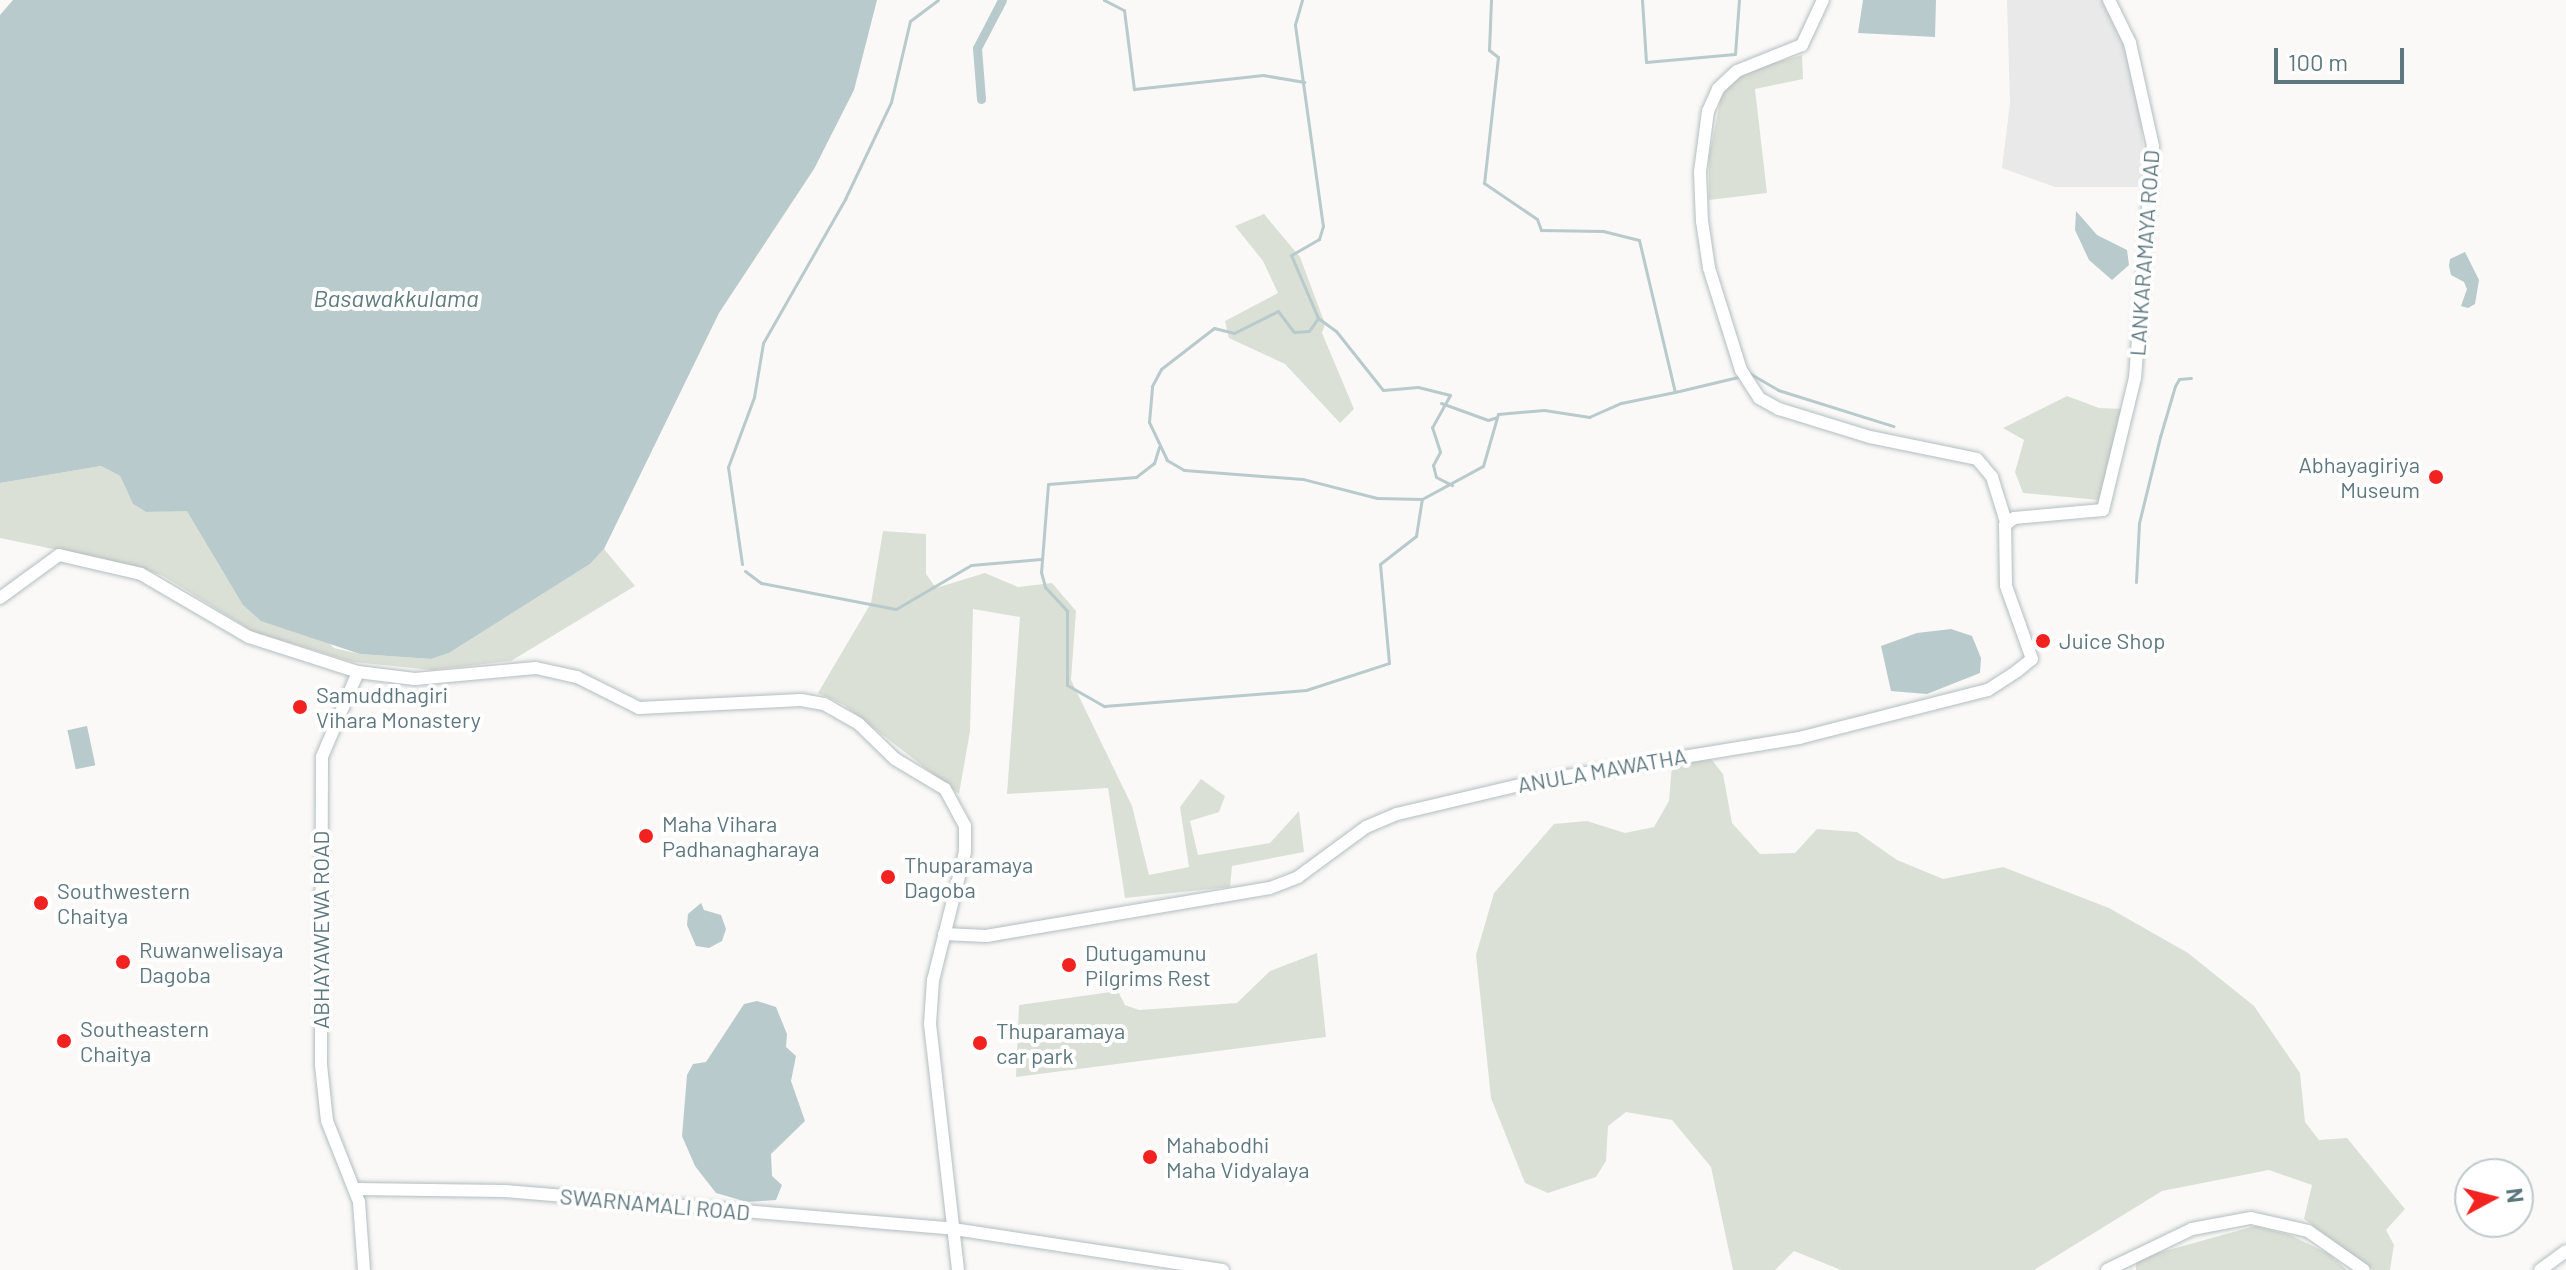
<!DOCTYPE html>
<style>
body{margin:0}
#map{position:relative;width:2566px;height:1270px;overflow:hidden;background:#faf9f7;font-family:Barlow,sans-serif}
div>[style]{position:absolute}
[style*='--x']{left:calc(var(--x)*1px);top:calc(var(--y)*1px);width:calc(var(--w)*1px);rotate:calc(var(--a)*1deg)}
.built>*{inset:0;background:#e8e9e8}
.green>*{inset:0;background:#dbe0d6}
.water>*{inset:0;background:#b8cacb;transform-origin:0 0}
.stream>*{height:3px;margin:-1.5px;padding:0 1.5px;transform-origin:1.5px;border-radius:1.5px;background:#b8cacb}
.canal>*{height:9px;margin:-4.5px;padding:0 4.5px;transform-origin:4.5px;border-radius:4.5px;background:#b8cacb}
.roads{filter:drop-shadow(0 0 2px #b4bdc0) drop-shadow(0 0 2px #b4bdc0)}
.secondary>*{height:12px;margin:-6px;padding:0 6px;transform-origin:6px;border-radius:6px;background:#fff}
.dots>*{width:22px;height:22px;translate:-50% -50%;box-sizing:border-box;border:4px solid #fff;border-radius:50%}
span{translate:-50% -50%;white-space:nowrap;text-align:center;line-height:1.15;-webkit-text-stroke:8px #fff;paint-order:stroke}
.street-label{font-size:22px;color:#5e777f}
.poi-label{font-size:22px;color:#5e777f}
.right{translate:-100% -50%;text-align:right}
.left{translate:0 -50%;text-align:left}
.water-label{font-size:24px;color:#5e7c7e;font-style:italic}
.north{position:absolute;left:2454px;top:1158px;width:80px;height:80px;box-sizing:border-box;background:#fff;border:2px solid #bfc9cc;border-radius:50%;rotate:83deg;font-size:22px;font-weight:700;line-height:32px;text-align:center;color:#5e777f}
.north::after{content:'';display:block;margin:auto;width:28px;height:36px;background:#f12220;clip-path:polygon(50% 0,100% 100%,50% 72%,0 100%)}
.scale{position:absolute;left:2274px;top:48px;width:130px;height:36px;box-sizing:border-box;border:4px solid #5e777f;border-top:0;padding-left:10px;font-size:24px;line-height:28px;white-space:nowrap;color:#5e777f;-webkit-text-stroke:6px #fff;paint-order:stroke}
</style>
<div id="map">
<div class="built">
<div style="clip-path:polygon(2007px 0,2102px 0,2126px 45px,2141px 109px,2145px 187px,2055px 187px,2002px 168px,2010px 103px)"></div>
</div>
<div class="green">
<div style="clip-path:polygon(1802px 55px,1803px 79px,1755px 89px,1767px 193px,1709px 200px,1709px 157px,1721px 97px,1735px 78px,1750px 70px)"></div>
<div style="clip-path:polygon(1264px 214px,1300px 257px,1325px 324px,1322px 333px,1354px 409px,1340px 423px,1285px 364px,1229px 338px,1225px 321px,1278px 293px,1263px 261px,1235px 226px)"></div>
<div style="clip-path:polygon(2067px 396px,2099px 408px,2124px 409px,2099px 500px,2023px 493px,2015px 472px,2024px 440px,2003px 428px)"></div>
<div style="clip-path:polygon(101px 466px,120px 476px,133px 504px,146px 512px,187px 510px,334px 648px,360px 654px,431px 659px,449px 653px,590px 564px,604px 549px,635px 586px,511px 661px,432px 670px,353px 662px,254px 632px,163px 576px,135px 566px,0 538px,0 483px)"></div>
<div style="clip-path:polygon(883px 531px,926px 534px,926px 574px,936px 588px,985px 573px,1018px 587px,1052px 583px,1076px 611px,1071px 680px,1132px 806px,1149px 875px,1189px 867px,1180px 807px,1201px 779px,1225px 796px,1219px 812px,1190px 821px,1198px 855px,1270px 843px,1299px 811px,1304px 852px,1232px 866px,1230px 887px,1125px 898px,1108px 788px,1007px 794px,1020px 617px,973px 609px,970px 731px,959px 794px,844px 705px,818px 693px,871px 603px)"></div>
<div style="clip-path:polygon(1712px 760px,1723px 774px,1732px 823px,1760px 854px,1795px 853px,1817px 829px,1857px 832px,1897px 860px,1943px 879px,2003px 867px,2109px 908px,2188px 953px,2254px 1006px,2300px 1073px,2305px 1122px,2319px 1140px,2347px 1138px,2405px 1209px,2386px 1230px,2394px 1245px,2390px 1270px,2373px 1270px,2304px 1219px,2312px 1185px,2269px 1170px,2162px 1191px,2034px 1270px,1841px 1270px,1794px 1251px,1775px 1270px,1733px 1270px,1711px 1167px,1672px 1120px,1626px 1112px,1608px 1126px,1606px 1161px,1596px 1177px,1548px 1193px,1525px 1183px,1491px 1098px,1476px 955px,1494px 893px,1554px 824px,1587px 821px,1625px 833px,1654px 827px,1669px 801px,1672px 764px)"></div>
<div style="clip-path:polygon(1317px 953px,1326px 1037px,1016px 1077px,1019px 1005px,1118px 991px,1125px 1005px,1139px 1010px,1237px 1003px,1270px 971px)"></div>
<div style="clip-path:polygon(2255px 1226px,2290px 1235px,2329px 1254px,2347px 1270px,2136px 1270px,2136px 1259px)"></div>
</div>
<div class="water">
<div style="clip-path:polygon(13px 0,877px 0,854px 90px,814px 169px,719px 313px,604px 549px,590px 564px,449px 653px,431px 659px,360px 654px,261px 621px,243px 605px,187px 511px,146px 512px,133px 504px,120px 476px,101px 466px,0 483px,0 15px)"></div>
<div style="clip-path:polygon(1863px 0,1936px 0,1935px 37px,1858px 33px)"></div>
<div style="clip-path:polygon(2076px 211px,2097px 235px,2127px 250px,2129px 265px,2112px 280px,2089px 260px,2075px 230px)"></div>
<div style="clip-path:polygon(2465px 252px,2479px 280px,2475px 304px,2468px 308px,2461px 306px,2467px 289px,2464px 282px,2451px 275px,2449px 266px,2450px 259px)"></div>
<div style="clip-path:polygon(1951px 629px,1972px 636px,1981px 658px,1980px 673px,1927px 694px,1891px 691px,1881px 646px,1917px 633px)"></div>
<div style="left:87px;top:726px;width:40px;height:20px;rotate:78deg"></div>
<div style="clip-path:polygon(701px 903px,704px 910px,721px 915px,726px 929px,722px 941px,709px 948px,696px 946px,687px 925px,688px 914px)"></div>
<div style="clip-path:polygon(757px 1001px,776px 1007px,787px 1034px,786px 1047px,796px 1056px,791px 1081px,805px 1121px,771px 1154px,772px 1176px,782px 1185px,776px 1200px,747px 1202px,716px 1193px,695px 1166px,682px 1136px,687px 1075px,693px 1064px,706px 1062px,744px 1004px)"></div>
</div>
<div class="stream">
<div style="--x:1104;--y:0;--w:22;--a:27"></div>
<div style="--x:1124;--y:10;--w:80;--a:82.8"></div>
<div style="--x:1134;--y:89;--w:130;--a:-6.2"></div>
<div style="--x:1263;--y:75;--w:42;--a:9.7"></div>
<div style="--x:1302;--y:0;--w:26;--a:106"></div>
<div style="--x:1295;--y:25;--w:203;--a:82.1"></div>
<div style="--x:1323;--y:226;--w:14;--a:107"></div>
<div style="--x:1319;--y:239;--w:32;--a:150"></div>
<div style="--x:1291;--y:255;--w:69;--a:66.8"></div>
<div style="--x:1491;--y:0;--w:50;--a:92.3"></div>
<div style="--x:1489;--y:50;--w:11;--a:38"></div>
<div style="--x:1498;--y:57;--w:127;--a:96.3"></div>
<div style="--x:1484;--y:183;--w:64;--a:34.2"></div>
<div style="--x:1537;--y:219;--w:12;--a:70"></div>
<div style="--x:1541;--y:230;--w:62;--a:0.9"></div>
<div style="--x:1603;--y:231;--w:37;--a:14"></div>
<div style="--x:1639;--y:240;--w:156;--a:76.7"></div>
<div style="--x:1675;--y:392;--w:69;--a:-13.4"></div>
<div style="--x:1642;--y:0;--w:62;--a:86.3"></div>
<div style="--x:1646;--y:62;--w:89;--a:-5.1"></div>
<div style="--x:1735;--y:54;--w:54;--a:-85.8"></div>
<div style="--x:1749;--y:373;--w:34;--a:30"></div>
<div style="--x:1778;--y:390;--w:121;--a:17.4"></div>
<div style="--x:1441;--y:403;--w:50;--a:19.9"></div>
<div style="--x:1488;--y:420;--w:9;--a:-18"></div>
<div style="--x:1159;--y:447;--w:17;--a:107"></div>
<div style="--x:1154;--y:463;--w:23;--a:142"></div>
<div style="--x:1136;--y:477;--w:88;--a:175.5"></div>
<div style="--x:1048;--y:484;--w:88;--a:94.5"></div>
<div style="--x:1041;--y:572;--w:16;--a:75"></div>
<div style="--x:1045;--y:587;--w:33;--a:47"></div>
<div style="--x:1067;--y:611;--w:74;--a:90"></div>
<div style="--x:1067;--y:685;--w:43;--a:29.6"></div>
<div style="--x:1104;--y:706;--w:203;--a:-4.5"></div>
<div style="--x:1306;--y:690;--w:87;--a:-18"></div>
<div style="--x:1389;--y:663;--w:99;--a:-95.2"></div>
<div style="--x:1380;--y:564;--w:46;--a:-37.9"></div>
<div style="--x:1416;--y:536;--w:37;--a:-81"></div>
<div style="--x:1422;--y:499;--w:69;--a:-28.4"></div>
<div style="--x:1483;--y:466;--w:54;--a:-73.9"></div>
<div style="--x:1498;--y:414;--w:46;--a:-5"></div>
<div style="--x:1544;--y:410;--w:46;--a:8.8"></div>
<div style="--x:1589;--y:417;--w:35;--a:-24"></div>
<div style="--x:1621;--y:403;--w:55;--a:-11.5"></div>
<div style="--x:1422;--y:499;--w:45;--a:-178.7"></div>
<div style="--x:1377;--y:498;--w:76;--a:-165.6"></div>
<div style="--x:1303;--y:479;--w:119;--a:-175.7"></div>
<div style="--x:1184;--y:470;--w:20;--a:-150"></div>
<div style="--x:1167;--y:460;--w:42;--a:-115.3"></div>
<div style="--x:1149;--y:422;--w:36;--a:-85"></div>
<div style="--x:1152;--y:386;--w:19;--a:-62"></div>
<div style="--x:1161;--y:369;--w:67;--a:-37.7"></div>
<div style="--x:1214;--y:328;--w:21;--a:14"></div>
<div style="--x:1234;--y:333;--w:49;--a:-26.6"></div>
<div style="--x:1278;--y:311;--w:26;--a:53"></div>
<div style="--x:1294;--y:332;--w:15;--a:-4"></div>
<div style="--x:1309;--y:331;--w:16;--a:-55"></div>
<div style="--x:1318;--y:318;--w:22;--a:36"></div>
<div style="--x:1336;--y:331;--w:75;--a:51.5"></div>
<div style="--x:1383;--y:390;--w:35;--a:-5"></div>
<div style="--x:1418;--y:387;--w:33;--a:14"></div>
<div style="--x:1450;--y:395;--w:37;--a:119"></div>
<div style="--x:1432;--y:427;--w:26;--a:72"></div>
<div style="--x:1440;--y:452;--w:15;--a:118"></div>
<div style="--x:1433;--y:465;--w:12;--a:76"></div>
<div style="--x:1436;--y:477;--w:18;--a:27"></div>
<div style="--x:742;--y:564;--w:98;--a:-98.2"></div>
<div style="--x:728;--y:467;--w:75;--a:-69.6"></div>
<div style="--x:754;--y:397;--w:55;--a:-80.5"></div>
<div style="--x:763;--y:343;--w:166;--a:-60.3"></div>
<div style="--x:845;--y:199;--w:107;--a:-64.6"></div>
<div style="--x:891;--y:102;--w:83;--a:-76.8"></div>
<div style="--x:910;--y:21;--w:35;--a:-37"></div>
<div style="--x:745;--y:571;--w:20;--a:37"></div>
<div style="--x:761;--y:583;--w:137;--a:10.9"></div>
<div style="--x:896;--y:609;--w:87;--a:-30.4"></div>
<div style="--x:971;--y:565;--w:70;--a:-4.9"></div>
<div style="--x:2136;--y:582;--w:59;--a:-87.1"></div>
<div style="--x:2139;--y:523;--w:89;--a:-76.3"></div>
<div style="--x:2160;--y:437;--w:53;--a:-73.6"></div>
<div style="--x:2175;--y:386;--w:8;--a:-60"></div>
<div style="--x:2179;--y:379;--w:12;--a:-5"></div>
</div>
<div class="canal">
<div style="--x:981;--y:99;--w:51;--a:-94.5"></div>
<div style="--x:977;--y:48;--w:54;--a:-62.5"></div>
</div>
<div class="roads">
<div class="secondary">
<div style="--x:1823;--y:0;--w:50;--a:115"></div>
<div style="--x:1802;--y:45;--w:70;--a:158.2"></div>
<div style="--x:1737;--y:71;--w:26;--a:137"></div>
<div style="--x:1718;--y:89;--w:24;--a:114"></div>
<div style="--x:1708;--y:111;--w:62;--a:97.5"></div>
<div style="--x:1700;--y:172;--w:49;--a:87.7"></div>
<div style="--x:1702;--y:221;--w:48;--a:81.5"></div>
<div style="--x:1709;--y:268;--w:107;--a:72.6"></div>
<div style="--x:1741;--y:370;--w:33;--a:57"></div>
<div style="--x:1759;--y:398;--w:23;--a:29"></div>
<div style="--x:1779;--y:409;--w:95;--a:17.1"></div>
<div style="--x:1870;--y:437;--w:109;--a:11.6"></div>
<div style="--x:1977;--y:459;--w:23;--a:50"></div>
<div style="--x:1992;--y:477;--w:47;--a:72.7"></div>
<div style="--x:0;--y:598;--w:73;--a:-36.1"></div>
<div style="--x:59;--y:555;--w:84;--a:13"></div>
<div style="--x:141;--y:574;--w:125;--a:30.3"></div>
<div style="--x:249;--y:637;--w:114;--a:17.8"></div>
<div style="--x:358;--y:672;--w:57;--a:7"></div>
<div style="--x:415;--y:679;--w:121;--a:-5.2"></div>
<div style="--x:536;--y:668;--w:42;--a:12.4"></div>
<div style="--x:577;--y:677;--w:69;--a:26.6"></div>
<div style="--x:639;--y:708;--w:162;--a:-2.8"></div>
<div style="--x:801;--y:700;--w:23;--a:10"></div>
<div style="--x:824;--y:704;--w:40;--a:29.7"></div>
<div style="--x:859;--y:724;--w:50;--a:44.2"></div>
<div style="--x:895;--y:759;--w:58;--a:31"></div>
<div style="--x:945;--y:789;--w:42;--a:61.6"></div>
<div style="--x:965;--y:826;--w:26;--a:90"></div>
<div style="--x:965;--y:852;--w:132;--a:104"></div>
<div style="--x:933;--y:980;--w:44;--a:93.9"></div>
<div style="--x:930;--y:1024;--w:248;--a:83.5"></div>
<div style="--x:358;--y:672;--w:92;--a:113"></div>
<div style="--x:322;--y:757;--w:308;--a:90.2"></div>
<div style="--x:321;--y:1065;--w:56;--a:83.9"></div>
<div style="--x:327;--y:1121;--w:87;--a:68.4"></div>
<div style="--x:359;--y:1202;--w:68;--a:85.8"></div>
<div style="--x:944;--y:934;--w:42;--a:2.7"></div>
<div style="--x:986;--y:936;--w:288;--a:-9.6"></div>
<div style="--x:1270;--y:888;--w:30;--a:-21"></div>
<div style="--x:1298;--y:877;--w:84;--a:-36.3"></div>
<div style="--x:1366;--y:827;--w:34;--a:-23"></div>
<div style="--x:1397;--y:814;--w:144;--a:-13.3"></div>
<div style="--x:1537;--y:781;--w:266;--a:-9.3"></div>
<div style="--x:1799;--y:738;--w:195;--a:-14.3"></div>
<div style="--x:1988;--y:690;--w:35;--a:-33"></div>
<div style="--x:2017;--y:671;--w:19;--a:-39"></div>
<div style="--x:2032;--y:659;--w:77;--a:-109.6"></div>
<div style="--x:2006;--y:586;--w:61;--a:-90.9"></div>
<div style="--x:2005;--y:525;--w:11;--a:-38"></div>
<div style="--x:2014;--y:518;--w:89;--a:-5.1"></div>
<div style="--x:2103;--y:510;--w:136;--a:-76.4"></div>
<div style="--x:2135;--y:378;--w:233;--a:-85.6"></div>
<div style="--x:2153;--y:146;--w:106;--a:-102.6"></div>
<div style="--x:2130;--y:43;--w:48;--a:-116"></div>
<div style="--x:355;--y:1189;--w:150;--a:0.8"></div>
<div style="--x:505;--y:1191;--w:451;--a:4.8"></div>
<div style="--x:954;--y:1229;--w:272;--a:8.7"></div>
<div style="--x:2107;--y:1270;--w:94;--a:-25.8"></div>
<div style="--x:2192;--y:1229;--w:60;--a:-10.6"></div>
<div style="--x:2251;--y:1218;--w:58;--a:12.8"></div>
<div style="--x:2308;--y:1231;--w:68;--a:34.9"></div>
<div style="--x:2540;--y:1270;--w:32;--a:-36"></div>
</div>
</div>
<div class="dots">
<div style="left:2436px;top:477px;background:#f12220"></div>
<div style="left:2043px;top:641px;background:#f12220"></div>
<div style="left:300px;top:707px;background:#f12220"></div>
<div style="left:646px;top:836px;background:#f12220"></div>
<div style="left:888px;top:877px;background:#f12220"></div>
<div style="left:41px;top:903px;background:#f12220"></div>
<div style="left:123px;top:962px;background:#f12220"></div>
<div style="left:1069px;top:965px;background:#f12220"></div>
<div style="left:64px;top:1041px;background:#f12220"></div>
<div style="left:980px;top:1043px;background:#f12220"></div>
<div style="left:1150px;top:1157px;background:#f12220"></div>
</div>
<div class="street-label">
<span style="left:2144px;top:253px;rotate:-86deg">LANKARAMAYA ROAD</span>
<span style="left:1602px;top:770px;rotate:-10deg">ANULA MAWATHA</span>
<span style="left:321px;top:930px;rotate:-90deg">ABHAYAWEWA ROAD</span>
<span style="left:655px;top:1204px;rotate:5deg">SWARNAMALI ROAD</span>
</div>
<div class="poi-label">
<span class="right" style="left:2420px;top:477px">Abhayagiriya<br>Museum</span>
<span class="left" style="left:2059px;top:641px">Juice Shop</span>
<span class="left" style="left:316px;top:707px">Samuddhagiri<br>Vihara Monastery</span>
<span class="left" style="left:662px;top:836px">Maha Vihara<br>Padhanagharaya</span>
<span class="left" style="left:904px;top:877px">Thuparamaya<br>Dagoba</span>
<span class="left" style="left:57px;top:903px">Southwestern<br>Chaitya</span>
<span class="left" style="left:139px;top:962px">Ruwanwelisaya<br>Dagoba</span>
<span class="left" style="left:1085px;top:965px">Dutugamunu<br>Pilgrims Rest</span>
<span class="left" style="left:80px;top:1041px">Southeastern<br>Chaitya</span>
<span class="left" style="left:996px;top:1043px">Thuparamaya<br>car park</span>
<span class="left" style="left:1166px;top:1157px">Mahabodhi<br>Maha Vidyalaya</span>
</div>
<div class="water-label">
<span style="left:396px;top:298px">Basawakkulama</span>
</div>
<div class="north">N</div>
<div class="scale">100 m</div>
</div>
